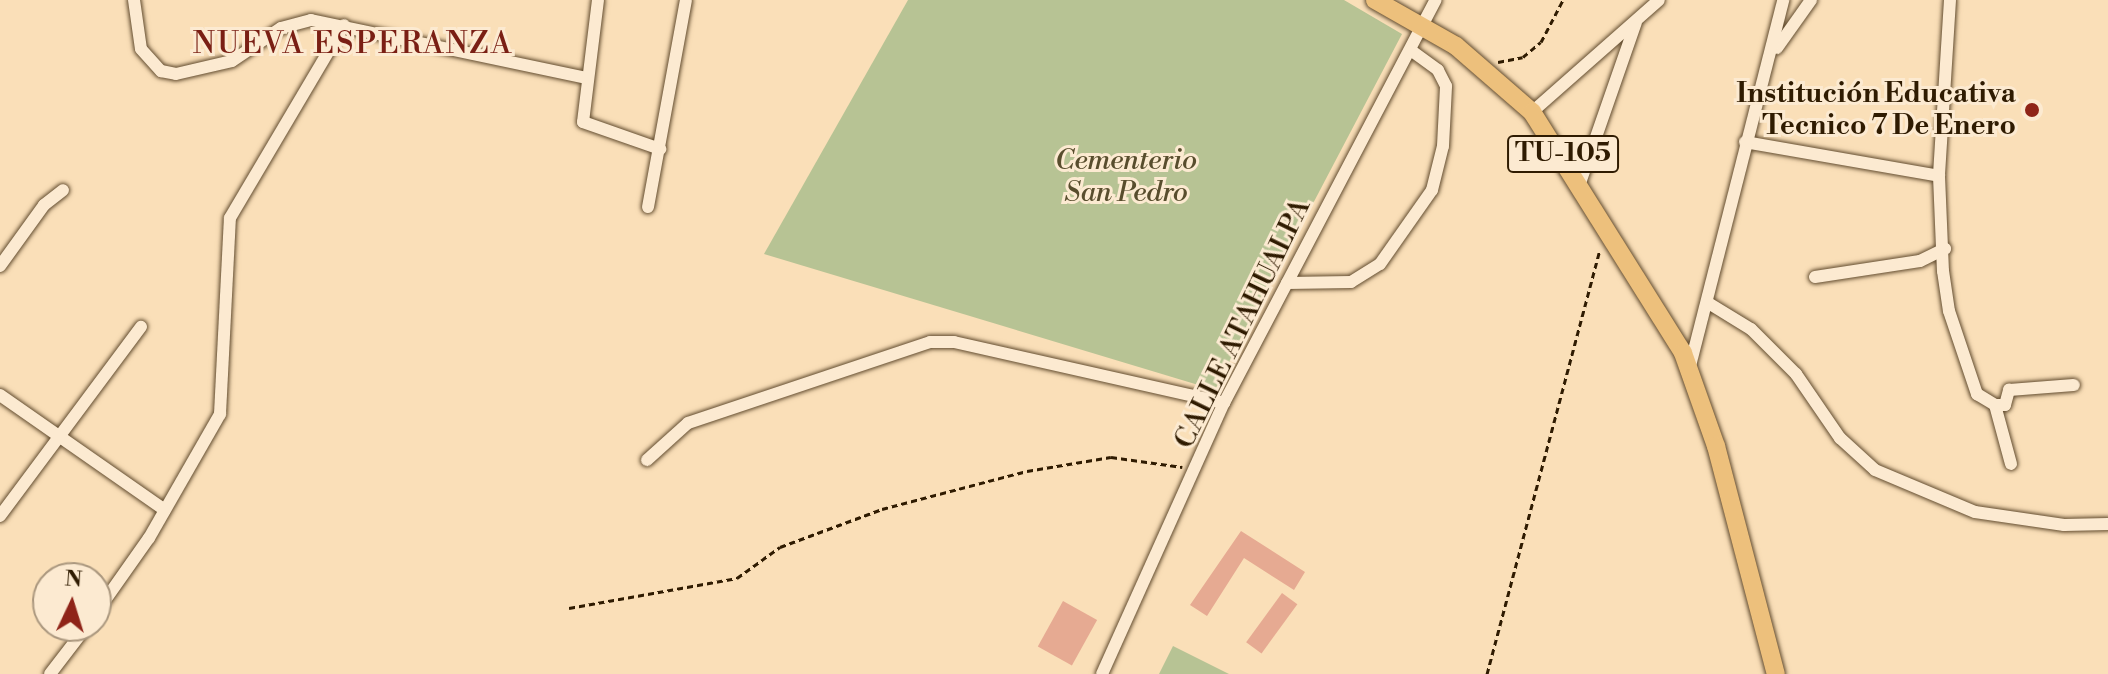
<!DOCTYPE html>
<meta charset="utf-8">
<style>
body{margin:0}
#map{position:relative;width:2108px;height:674px;overflow:hidden;background:#fadfb8;font-family:"Libre Bodoni",serif}
div>[style]{position:absolute}
[style*='--x']{left:calc(var(--x)*1px);top:calc(var(--y)*1px);width:calc(var(--w)*1px);rotate:calc(var(--a)*1deg)}
.green>*{inset:0;background:#b7c394}
.building>*{inset:0;background:#e6aa92;transform-origin:0 0}
.path>*{height:3px;margin-top:-1.5px;transform-origin:0;background:repeating-linear-gradient(90deg,#2f1b01 0 6px,transparent 0 10px)}
.roads{filter:drop-shadow(0 0 2px #624c2f) drop-shadow(0 0 2px #624c2f)}
.street>*{height:12px;margin:-6px;padding:0 6px;transform-origin:6px;border-radius:6px;background:#fcead1}
.primary>*{height:18px;margin:-9px;padding:0 9px;transform-origin:9px;border-radius:9px;background:#edc07c}
.dots>*{width:22px;height:22px;translate:-50% -50%;box-sizing:border-box;border:4px solid #fcead1;border-radius:50%}
span{translate:-50% -50%;white-space:nowrap;text-align:center;line-height:1.15;-webkit-text-stroke:6px #fcead1;paint-order:stroke}
.shield-label span{padding:2px 6px;background:#fcead1;border:2px solid;border-radius:6px;-webkit-text-stroke-width:0}
.shield-label{font-size:26px;color:#2f1b01;font-weight:700}
.poi-label{font-size:28px;color:#2f1b01;font-weight:700}
.right{translate:-100% -50%;text-align:right}
.park-label{font-size:28px;color:#584d2d;font-style:italic}
.street-label{font-size:28px;color:#2f1b01}
.neighbourhood-label{font-size:30px;color:#7a1f14;letter-spacing:2px}
.north{position:absolute;left:32px;top:562px;width:80px;height:80px;box-sizing:border-box;background:#fcead1;border:2px solid #aa977e;border-radius:50%;rotate:4deg;font-size:22px;font-weight:700;line-height:32px;text-align:center;color:#2f1b01}
.north::after{content:'';display:block;margin:auto;width:28px;height:36px;background:#8f2418;clip-path:polygon(50% 0,100% 100%,50% 72%,0 100%)}
</style>
<div id="map">
<div class="green">
<div style="clip-path:polygon(908px 0,1344px 0,1402px 34px,1215px 390px,764px 254px)"></div>
<div style="clip-path:polygon(1173px 646px,1229px 674px,1159px 674px)"></div>
</div>
<div class="building">
<div style="clip-path:polygon(1241px 531px,1305px 572px,1294px 590px,1244px 558px,1207px 616px,1190px 605px)"></div>
<div style="left:1282px;top:593px;width:19px;height:61px;rotate:36deg"></div>
<div style="left:1063px;top:601px;width:39px;height:52px;rotate:29deg"></div>
</div>
<div class="path">
<div style="--x:1498;--y:62;--w:25;--a:-11"></div>
<div style="--x:1523;--y:57;--w:23;--a:-40"></div>
<div style="--x:1541;--y:42;--w:47;--a:-62.4"></div>
<div style="--x:569;--y:608;--w:171;--a:-10.1"></div>
<div style="--x:737;--y:578;--w:53;--a:-35.8"></div>
<div style="--x:780;--y:547;--w:109;--a:-20.4"></div>
<div style="--x:882;--y:509;--w:150;--a:-14.7"></div>
<div style="--x:1027;--y:471;--w:85;--a:-9.5"></div>
<div style="--x:1111;--y:457;--w:72;--a:8"></div>
<div style="--x:1487;--y:674;--w:437;--a:-75.1"></div>
</div>
<div class="roads">
<div class="street">
<div style="--x:134;--y:0;--w:49;--a:81.9"></div>
<div style="--x:141;--y:49;--w:30;--a:48"></div>
<div style="--x:161;--y:71;--w:15;--a:11"></div>
<div style="--x:176;--y:74;--w:57;--a:-13.1"></div>
<div style="--x:232;--y:61;--w:59;--a:-34"></div>
<div style="--x:281;--y:28;--w:31;--a:-15"></div>
<div style="--x:311;--y:20;--w:281;--a:11.9"></div>
<div style="--x:598;--y:0;--w:123;--a:97"></div>
<div style="--x:583;--y:122;--w:82;--a:19.3"></div>
<div style="--x:1950;--y:0;--w:176;--a:93.6"></div>
<div style="--x:1939;--y:176;--w:95;--a:87.6"></div>
<div style="--x:1943;--y:271;--w:40;--a:81.5"></div>
<div style="--x:1949;--y:311;--w:88;--a:71.4"></div>
<div style="--x:1977;--y:394;--w:21;--a:31"></div>
<div style="--x:1995;--y:405;--w:61;--a:74.8"></div>
<div style="--x:1777;--y:48;--w:59;--a:-54.7"></div>
<div style="--x:1532;--y:112;--w:169;--a:-41.4"></div>
<div style="--x:1745;--y:142;--w:197;--a:9.9"></div>
<div style="--x:1580;--y:183;--w:170;--a:-70.8"></div>
<div style="--x:648;--y:207;--w:210;--a:-79.6"></div>
<div style="--x:0;--y:266;--w:75;--a:-54.2"></div>
<div style="--x:44;--y:205;--w:24;--a:-38"></div>
<div style="--x:1815;--y:277;--w:106;--a:-8.7"></div>
<div style="--x:1920;--y:261;--w:28;--a:-26"></div>
<div style="--x:1287;--y:283;--w:64;--a:-0.9"></div>
<div style="--x:1351;--y:282;--w:34;--a:-32"></div>
<div style="--x:1380;--y:264;--w:90;--a:-54.9"></div>
<div style="--x:1432;--y:190;--w:45;--a:-76"></div>
<div style="--x:1443;--y:146;--w:60;--a:-87.1"></div>
<div style="--x:1446;--y:86;--w:18;--a:-117"></div>
<div style="--x:1438;--y:70;--w:34;--a:-144"></div>
<div style="--x:1710;--y:304;--w:48;--a:31.4"></div>
<div style="--x:1751;--y:329;--w:64;--a:45"></div>
<div style="--x:1796;--y:374;--w:78;--a:55.5"></div>
<div style="--x:1840;--y:438;--w:47;--a:42.4"></div>
<div style="--x:1875;--y:470;--w:108;--a:22.8"></div>
<div style="--x:1975;--y:512;--w:90;--a:8.3"></div>
<div style="--x:2064;--y:525;--w:44;--a:-1.3"></div>
<div style="--x:1690;--y:366;--w:378;--a:-75.7"></div>
<div style="--x:0;--y:395;--w:201;--a:34.9"></div>
<div style="--x:1995;--y:405;--w:10;--a:0"></div>
<div style="--x:2005;--y:405;--w:16;--a:-75"></div>
<div style="--x:2009;--y:390;--w:65;--a:-4.4"></div>
<div style="--x:647;--y:460;--w:55;--a:-42.1"></div>
<div style="--x:688;--y:423;--w:255;--a:-18.5"></div>
<div style="--x:930;--y:342;--w:24;--a:0"></div>
<div style="--x:954;--y:342;--w:277;--a:12.7"></div>
<div style="--x:0;--y:516;--w:236;--a:-53.3"></div>
<div style="--x:96;--y:613;--w:92;--a:-54.8"></div>
<div style="--x:149;--y:538;--w:143;--a:-60.2"></div>
<div style="--x:220;--y:414;--w:196;--a:-87.1"></div>
<div style="--x:230;--y:218;--w:224;--a:-59.4"></div>
<div style="--x:50;--y:674;--w:61;--a:-52.4"></div>
<div style="--x:1102;--y:674;--w:297;--a:-65.8"></div>
<div style="--x:1224;--y:403;--w:455;--a:-62.3"></div>
</div>
<div class="primary">
<div style="--x:1375;--y:0;--w:93;--a:29.6"></div>
<div style="--x:1456;--y:46;--w:101;--a:41"></div>
<div style="--x:1532;--y:112;--w:284;--a:57.9"></div>
<div style="--x:1683;--y:353;--w:99;--a:70.5"></div>
<div style="--x:1716;--y:446;--w:236;--a:75.3"></div>
</div>
</div>
<div class="dots">
<div style="left:2032px;top:110px;background:#8f2418"></div>
</div>
<div class="shield-label">
<span style="left:1563px;top:154px">TU-105</span>
</div>
<div class="poi-label">
<span class="right" style="left:2016px;top:110px">Institución Educativa<br>Tecnico 7 De Enero</span>
</div>
<div class="park-label">
<span style="left:1126px;top:177px">Cementerio<br>San Pedro</span>
</div>
<div class="street-label">
<span style="left:1243px;top:324px;rotate:-64deg">CALLE ATAHUALPA</span>
</div>
<div class="neighbourhood-label">
<span style="left:353px;top:44px">NUEVA ESPERANZA</span>
</div>
<div class="north">N</div>
</div>
